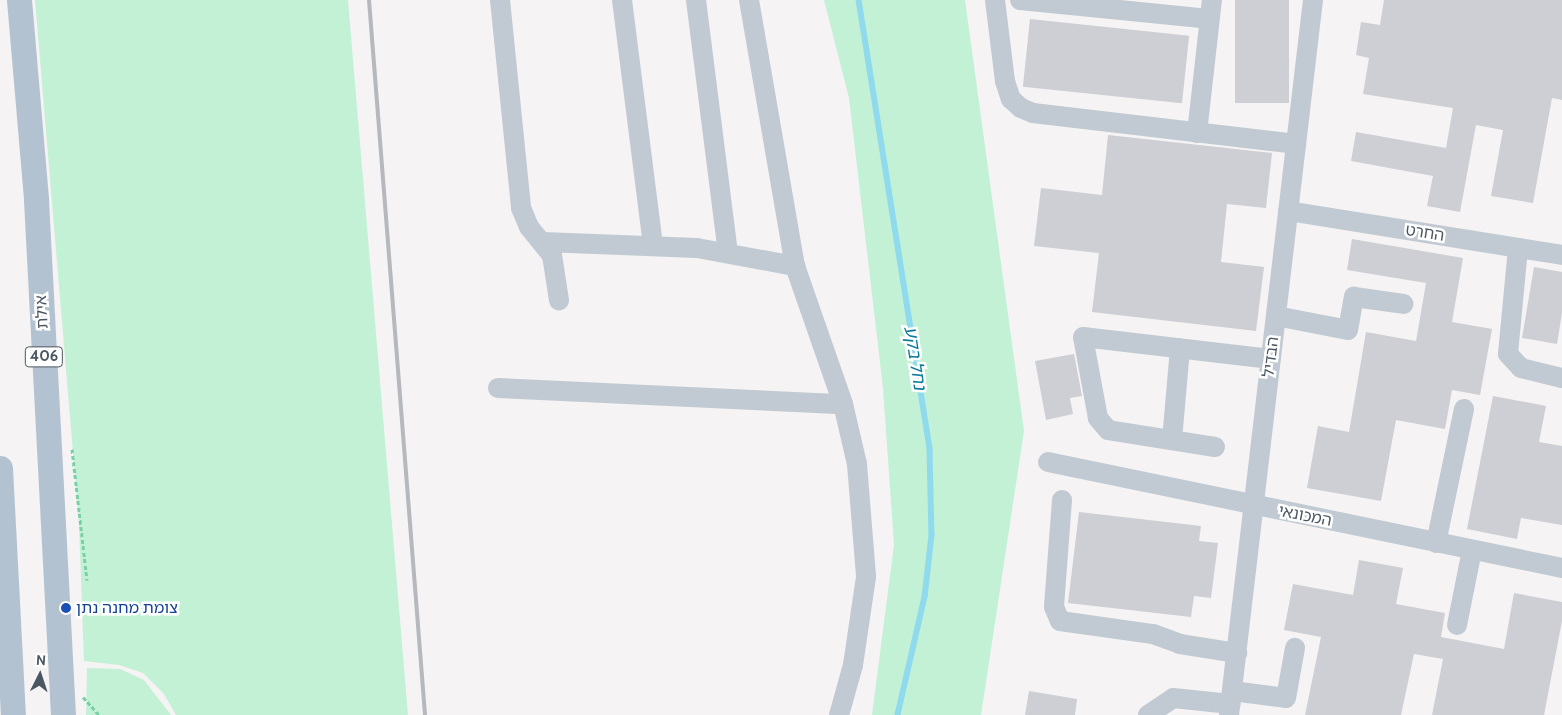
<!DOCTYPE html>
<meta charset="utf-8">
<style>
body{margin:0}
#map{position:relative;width:1562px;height:715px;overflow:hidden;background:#f5f3f3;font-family:Cabin,"Noto Sans Hebrew",sans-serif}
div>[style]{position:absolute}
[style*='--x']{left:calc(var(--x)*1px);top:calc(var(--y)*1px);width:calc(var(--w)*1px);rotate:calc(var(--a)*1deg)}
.green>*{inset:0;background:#c3f1d5}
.stream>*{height:5.5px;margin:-2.75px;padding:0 2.75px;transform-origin:2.75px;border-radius:2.75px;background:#90daee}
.building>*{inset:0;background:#cdcfd5;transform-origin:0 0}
.path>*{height:3px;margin-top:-1.5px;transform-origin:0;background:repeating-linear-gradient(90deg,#7ad0a6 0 4px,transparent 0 6.5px)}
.minor>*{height:20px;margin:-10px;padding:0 10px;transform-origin:10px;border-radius:10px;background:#c1cad2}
.major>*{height:25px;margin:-12.5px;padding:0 12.5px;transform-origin:12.5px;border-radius:12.5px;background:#b3c2d1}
.rail>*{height:4px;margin:-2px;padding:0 2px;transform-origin:2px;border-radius:2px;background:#b5b8bd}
.dots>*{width:14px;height:14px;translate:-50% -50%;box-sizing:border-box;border:2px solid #fff;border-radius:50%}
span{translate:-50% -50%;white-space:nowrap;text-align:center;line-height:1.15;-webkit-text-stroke:5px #fff;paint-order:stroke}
.shield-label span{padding:1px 4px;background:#fff;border:1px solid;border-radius:4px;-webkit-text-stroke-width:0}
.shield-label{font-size:15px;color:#4a5661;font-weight:700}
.street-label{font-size:16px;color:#4a5661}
.transit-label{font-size:16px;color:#164399}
.left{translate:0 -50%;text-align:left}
.water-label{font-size:18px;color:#0c7c9b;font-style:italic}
.north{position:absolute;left:15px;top:650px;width:50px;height:50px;-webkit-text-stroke:4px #fff;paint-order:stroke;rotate:4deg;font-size:14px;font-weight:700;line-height:20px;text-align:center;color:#4a5661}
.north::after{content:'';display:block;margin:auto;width:18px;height:22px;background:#4a5661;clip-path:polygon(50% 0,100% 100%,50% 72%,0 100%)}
</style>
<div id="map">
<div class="green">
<div style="clip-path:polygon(35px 0,348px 0,408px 715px,176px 715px,164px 694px,143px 673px,119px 665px,84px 661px,79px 524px)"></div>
<div style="clip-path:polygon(824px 0,965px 0,1024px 431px,981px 715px,872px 715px,894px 545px,883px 388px,849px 98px)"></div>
<div style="clip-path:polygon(87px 668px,120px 669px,144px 680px,171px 715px,86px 715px)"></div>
</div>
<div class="stream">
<div style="--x:859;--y:0;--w:455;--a:81"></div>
<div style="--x:930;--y:449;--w:86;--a:88.7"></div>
<div style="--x:932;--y:535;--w:62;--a:96.4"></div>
<div style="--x:925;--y:597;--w:121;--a:102.9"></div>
</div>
<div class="building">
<div style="left:1235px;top:0;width:54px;height:103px"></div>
<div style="clip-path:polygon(1384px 0,1562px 0,1562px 100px,1552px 98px,1533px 203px,1491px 196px,1503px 130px,1476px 125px,1460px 212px,1427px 206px,1433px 176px,1351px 161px,1356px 132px,1446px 148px,1453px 108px,1363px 94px,1369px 58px,1356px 55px,1361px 22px,1380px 25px)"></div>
<div style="left:1030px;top:19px;width:160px;height:68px;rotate:6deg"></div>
<div style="clip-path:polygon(1108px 135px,1272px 153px,1266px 208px,1227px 204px,1221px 262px,1264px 267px,1256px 331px,1092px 312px,1099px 253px,1034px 246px,1041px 188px,1102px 195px)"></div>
<div style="clip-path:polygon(1352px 239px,1463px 258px,1452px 322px,1492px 329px,1480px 395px,1452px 390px,1445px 429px,1396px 420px,1381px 501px,1307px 488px,1318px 426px,1349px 432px,1366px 332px,1416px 341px,1426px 283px,1347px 270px)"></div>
<div style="clip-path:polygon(1534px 267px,1562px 272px,1562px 313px,1557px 344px,1522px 338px)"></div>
<div style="clip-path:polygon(1074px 354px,1082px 396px,1070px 398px,1073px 414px,1046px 420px,1035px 361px)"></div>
<div style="clip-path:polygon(1493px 396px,1546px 406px,1539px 442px,1562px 446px,1562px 525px,1521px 518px,1517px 539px,1467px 529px)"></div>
<div style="clip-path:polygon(1079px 512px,1201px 526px,1199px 541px,1218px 543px,1211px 598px,1194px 596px,1191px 617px,1068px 603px)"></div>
<div style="clip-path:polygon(1359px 560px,1403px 568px,1396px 604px,1445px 613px,1441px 637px,1504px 649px,1514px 593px,1562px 602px,1562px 621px,1544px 715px,1432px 715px,1443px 659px,1414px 654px,1401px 715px,1305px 715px,1321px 637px,1284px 630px,1293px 584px,1353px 595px)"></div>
<div style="clip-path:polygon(1029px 691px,1077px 699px,1075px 715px,1025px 715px)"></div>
</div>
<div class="path">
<div style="--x:72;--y:449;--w:132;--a:83.5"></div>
<div style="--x:83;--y:697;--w:24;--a:48"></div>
</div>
<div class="minor">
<div style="--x:500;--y:0;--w:209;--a:84.2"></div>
<div style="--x:521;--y:208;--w:21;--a:67"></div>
<div style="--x:529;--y:227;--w:36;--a:51"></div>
<div style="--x:552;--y:255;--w:46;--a:81.2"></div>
<div style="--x:622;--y:0;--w:246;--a:82.8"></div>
<div style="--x:696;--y:0;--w:254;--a:82.8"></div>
<div style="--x:749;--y:0;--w:270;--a:80.2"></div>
<div style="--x:795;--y:266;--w:146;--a:70.8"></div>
<div style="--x:843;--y:404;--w:62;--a:76.9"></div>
<div style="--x:857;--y:464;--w:113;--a:85.4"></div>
<div style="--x:866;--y:577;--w:89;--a:98.4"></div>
<div style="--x:853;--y:665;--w:52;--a:105.6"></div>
<div style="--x:995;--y:0;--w:82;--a:83"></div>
<div style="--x:1005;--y:81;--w:19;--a:72"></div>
<div style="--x:1011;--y:99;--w:13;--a:42"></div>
<div style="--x:1021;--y:108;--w:13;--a:23"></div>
<div style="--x:1033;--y:113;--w:265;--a:6.7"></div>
<div style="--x:1020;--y:0;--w:190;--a:5.7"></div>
<div style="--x:1197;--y:133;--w:134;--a:-83.6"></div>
<div style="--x:1288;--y:211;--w:278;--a:9.1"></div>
<div style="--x:543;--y:242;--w:154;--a:2.2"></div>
<div style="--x:697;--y:248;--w:100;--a:10.4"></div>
<div style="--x:1518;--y:248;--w:106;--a:95.4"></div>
<div style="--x:1508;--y:354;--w:19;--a:47"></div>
<div style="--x:1521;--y:368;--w:42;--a:13.7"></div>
<div style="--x:1276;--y:316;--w:73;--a:11"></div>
<div style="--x:1348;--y:330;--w:34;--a:-80"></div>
<div style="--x:1354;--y:297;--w:50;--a:8"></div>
<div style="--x:498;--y:388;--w:345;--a:2.7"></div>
<div style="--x:1172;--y:440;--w:92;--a:-85"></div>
<div style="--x:1215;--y:447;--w:108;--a:-171"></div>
<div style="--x:1108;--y:430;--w:16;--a:-130"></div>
<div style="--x:1098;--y:418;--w:82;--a:-100.5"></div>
<div style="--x:1083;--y:337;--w:189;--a:6.7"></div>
<div style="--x:1048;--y:462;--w:525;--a:11.65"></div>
<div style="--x:1062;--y:500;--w:107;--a:94.3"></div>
<div style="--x:1054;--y:607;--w:15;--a:67"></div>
<div style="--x:1060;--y:621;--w:94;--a:8"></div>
<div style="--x:1153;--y:634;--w:29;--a:20"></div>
<div style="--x:1180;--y:644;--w:58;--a:9"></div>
<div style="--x:1436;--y:543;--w:137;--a:-78.2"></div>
<div style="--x:1457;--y:625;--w:76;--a:-78.7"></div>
<div style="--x:1232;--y:691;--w:54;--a:7.4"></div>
<div style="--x:1286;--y:698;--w:51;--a:-79.8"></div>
<div style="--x:1148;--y:715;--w:30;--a:-34"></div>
<div style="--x:1173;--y:698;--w:58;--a:5.9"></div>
<div style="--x:1229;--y:715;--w:720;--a:-83.3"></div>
</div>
<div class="major">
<div style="--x:19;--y:0;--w:201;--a:85.1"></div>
<div style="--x:36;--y:200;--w:516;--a:87"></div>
<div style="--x:0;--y:468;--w:247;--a:87"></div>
</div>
<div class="rail">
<div style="--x:369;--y:0;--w:717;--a:85.52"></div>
</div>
<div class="dots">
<div style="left:66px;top:608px;background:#1a4fb4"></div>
</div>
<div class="shield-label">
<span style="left:44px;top:357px">406</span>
</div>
<div class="street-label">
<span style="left:1425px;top:233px;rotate:9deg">החרט</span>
<span style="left:42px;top:312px;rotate:-93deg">אילת</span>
<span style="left:1271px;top:357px;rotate:-83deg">הבדיל</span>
<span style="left:1305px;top:516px;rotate:11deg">המכונאי</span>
</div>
<div class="transit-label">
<span class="left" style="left:76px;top:608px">צומת מחנה נתן</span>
</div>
<div class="water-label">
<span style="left:915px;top:358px;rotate:81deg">נחל בקע</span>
</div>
<div class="north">N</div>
</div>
